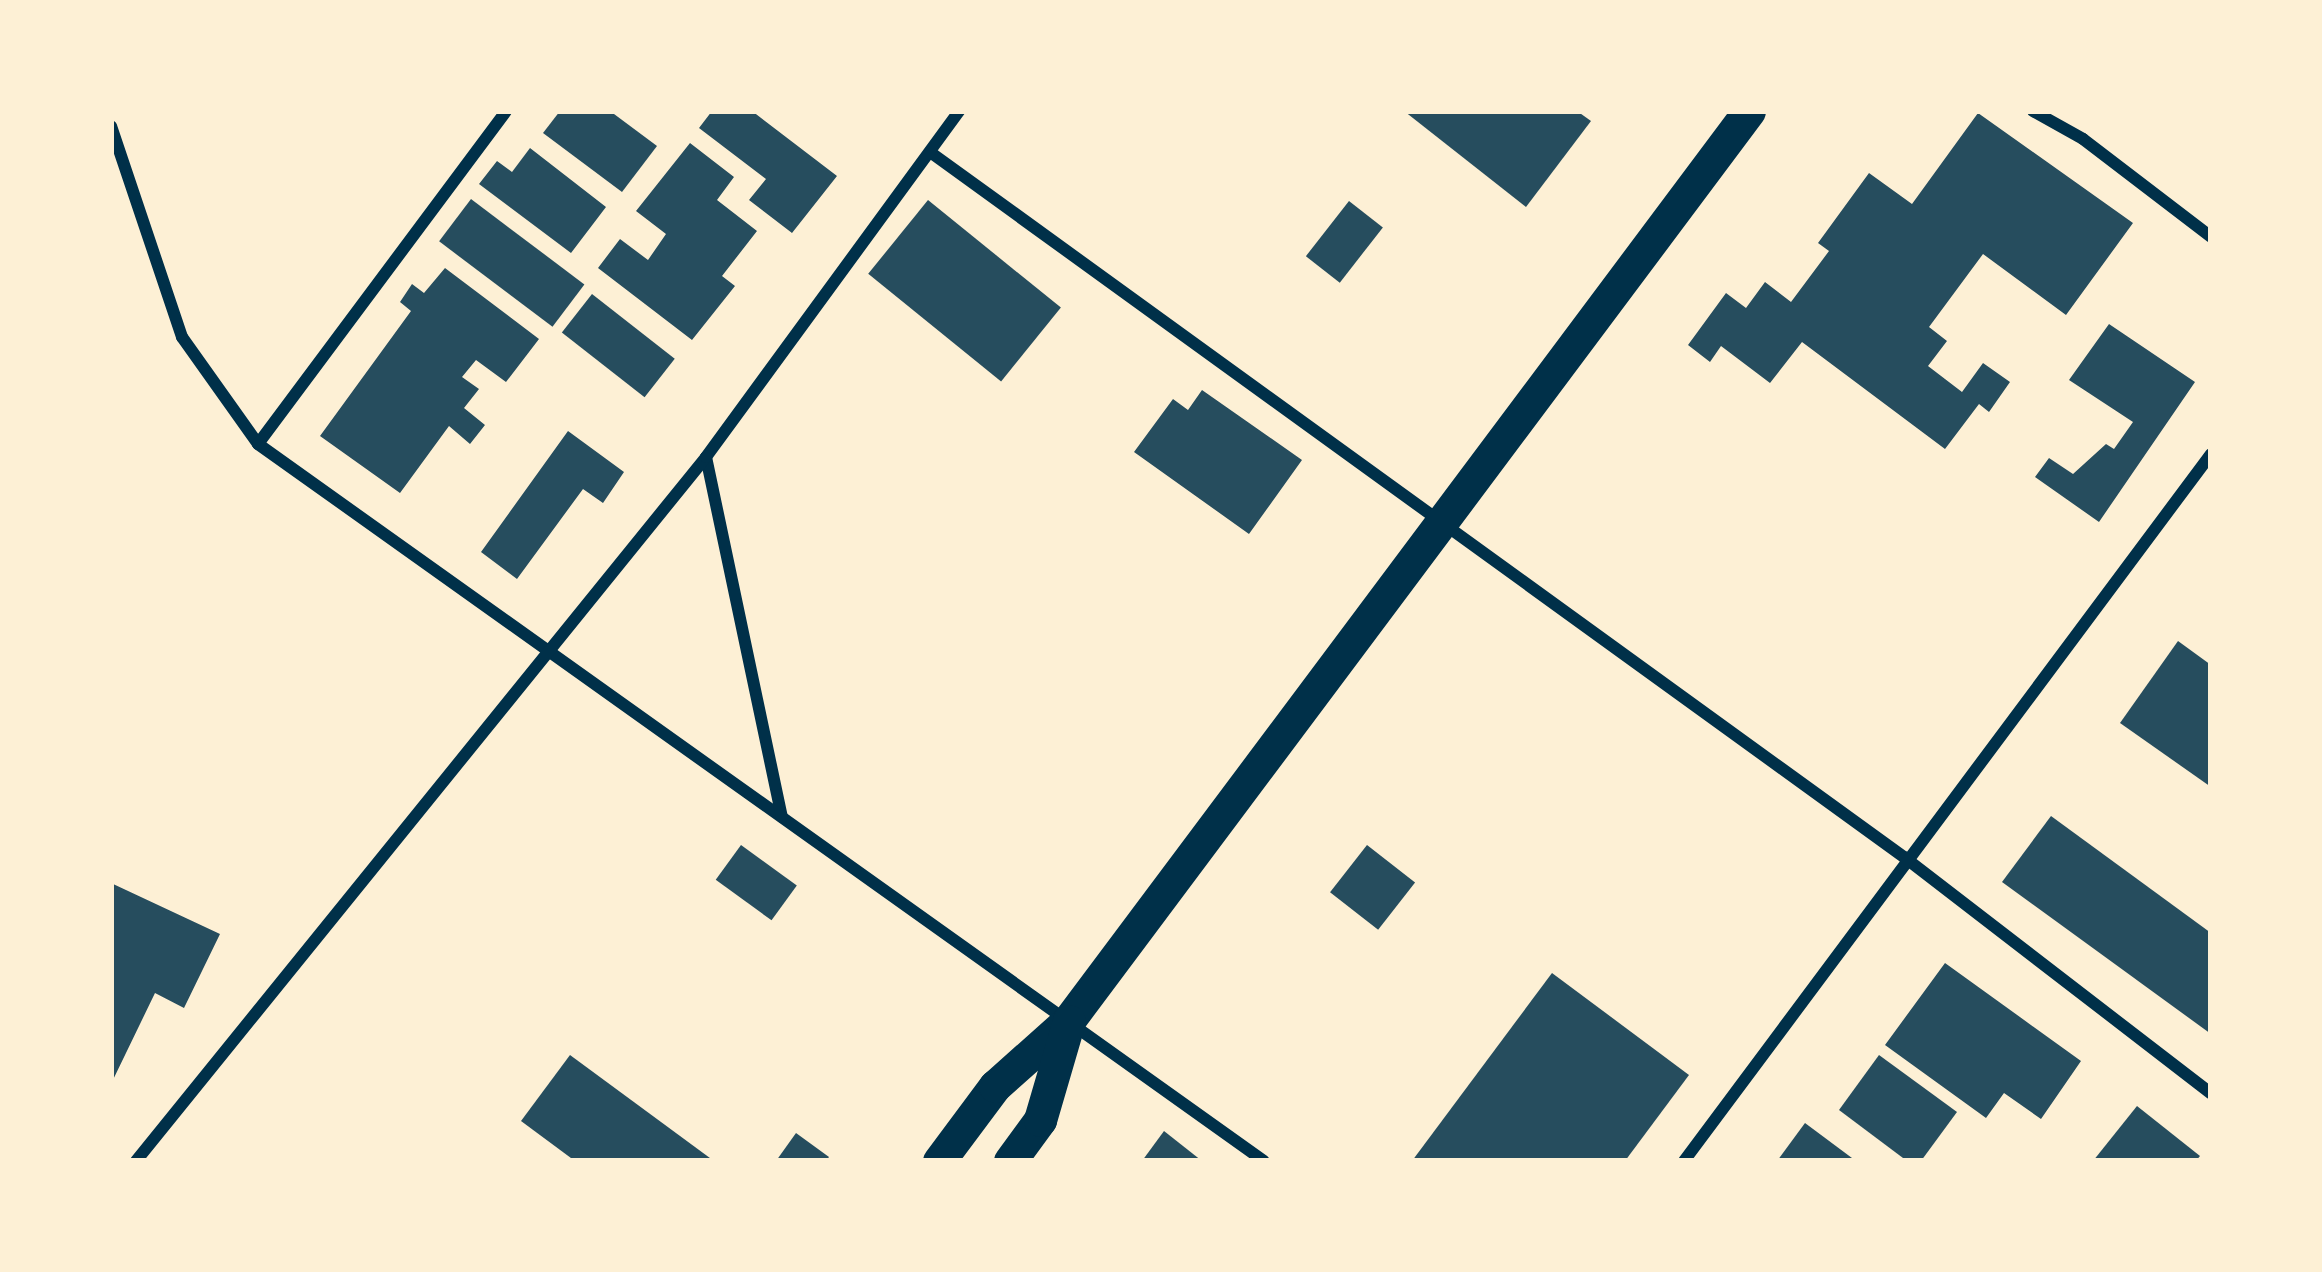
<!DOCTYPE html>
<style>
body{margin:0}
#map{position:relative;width:2322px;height:1272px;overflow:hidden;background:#fdf0d5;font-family:"Fira Sans",sans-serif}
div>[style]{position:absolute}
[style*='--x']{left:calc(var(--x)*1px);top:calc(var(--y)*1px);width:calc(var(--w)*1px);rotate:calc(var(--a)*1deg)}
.building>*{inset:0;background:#264d5e;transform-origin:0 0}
.minor>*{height:12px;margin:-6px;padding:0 6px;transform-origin:6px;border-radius:6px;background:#003049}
.trunk>*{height:33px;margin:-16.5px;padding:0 16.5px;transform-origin:16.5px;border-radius:16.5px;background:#003049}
span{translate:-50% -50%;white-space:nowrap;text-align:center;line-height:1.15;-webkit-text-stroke:9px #fdf0d5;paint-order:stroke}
.frame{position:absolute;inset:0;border:114px solid #fdf0d5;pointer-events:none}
</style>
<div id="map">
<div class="building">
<div style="clip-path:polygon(560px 111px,610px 111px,657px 146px,622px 192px,543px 133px)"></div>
<div style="clip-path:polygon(712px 111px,752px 111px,837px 176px,792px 233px,749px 200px,766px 179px,699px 128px)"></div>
<div style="clip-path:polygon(1404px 111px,1577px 111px,1591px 121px,1526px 207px)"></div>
<div style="clip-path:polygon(1978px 113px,2133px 223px,2066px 315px,1983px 254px,1929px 327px,1947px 341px,1928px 366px,1962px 392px,1983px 363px,2010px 382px,1989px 412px,1979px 404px,1945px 449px,1802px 342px,1770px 383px,1721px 346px,1710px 362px,1688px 345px,1726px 293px,1746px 308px,1765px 282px,1791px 302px,1829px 251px,1818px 243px,1869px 173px,1912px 204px)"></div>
<div style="clip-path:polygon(690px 143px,734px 177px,717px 200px,757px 231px,722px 276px,735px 286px,692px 340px,598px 268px,620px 239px,648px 260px,666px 234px,636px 211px)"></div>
<div style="clip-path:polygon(530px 148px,606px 207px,571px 253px,479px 184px,497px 161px,512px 172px)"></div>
<div style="left:471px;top:199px;width:142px;height:53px;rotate:37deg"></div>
<div style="left:928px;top:200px;width:171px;height:95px;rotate:39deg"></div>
<div style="left:1349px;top:201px;width:43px;height:70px;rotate:38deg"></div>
<div style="clip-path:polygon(445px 268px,539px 339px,506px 382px,476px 360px,462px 377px,479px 389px,464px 408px,485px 425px,470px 444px,449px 426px,400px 493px,320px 436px,411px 311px,400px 302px,412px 284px,424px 293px)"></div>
<div style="left:592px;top:294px;width:105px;height:49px;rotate:38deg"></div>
<div style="clip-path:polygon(2109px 324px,2195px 382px,2099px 522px,2035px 477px,2049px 458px,2073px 474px,2106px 444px,2114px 449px,2133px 422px,2069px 380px)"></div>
<div style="clip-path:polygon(1202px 390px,1302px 460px,1249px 534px,1134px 452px,1173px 399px,1188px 410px)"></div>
<div style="clip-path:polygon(568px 431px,624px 472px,603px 503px,583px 489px,517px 579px,481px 552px)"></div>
<div style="clip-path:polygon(2178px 641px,2211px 665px,2211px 787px,2120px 723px)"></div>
<div style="clip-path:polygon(2051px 816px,2211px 933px,2211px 1034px,2002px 882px)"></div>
<div style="left:741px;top:845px;width:69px;height:43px;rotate:36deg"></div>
<div style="left:1367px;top:845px;width:61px;height:60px;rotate:38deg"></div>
<div style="clip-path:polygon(111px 883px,220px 934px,184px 1008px,155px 993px,111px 1084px)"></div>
<div style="clip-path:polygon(1945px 963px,2081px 1061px,2041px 1119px,2004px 1093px,1986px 1118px,1885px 1045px)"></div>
<div style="clip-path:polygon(1552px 973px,1689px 1075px,1625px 1161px,1412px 1161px)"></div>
<div style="clip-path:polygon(570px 1055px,714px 1161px,575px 1161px,521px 1121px)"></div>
<div style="clip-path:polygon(1879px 1055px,1957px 1112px,1921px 1161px,1907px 1161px,1839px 1110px)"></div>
<div style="clip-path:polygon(2137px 1106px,2200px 1156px,2196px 1161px,2093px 1161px)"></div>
<div style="clip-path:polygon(1805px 1123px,1856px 1161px,1777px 1161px)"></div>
<div style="clip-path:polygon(1164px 1131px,1202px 1161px,1142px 1161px)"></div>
<div style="clip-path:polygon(796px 1133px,829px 1157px,826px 1161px,776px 1161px)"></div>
</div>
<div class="minor">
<div style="--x:2033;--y:111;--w:57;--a:29.2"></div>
<div style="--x:2083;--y:139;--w:161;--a:37.4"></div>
<div style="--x:111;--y:126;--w:223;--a:71.4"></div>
<div style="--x:182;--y:337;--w:131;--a:54.6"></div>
<div style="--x:258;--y:444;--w:1235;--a:35.48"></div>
<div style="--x:930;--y:152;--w:1202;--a:35.9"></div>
<div style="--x:1904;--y:857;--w:387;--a:37.6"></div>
<div style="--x:258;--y:444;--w:415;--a:-53.3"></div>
<div style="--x:706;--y:457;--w:368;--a:78.1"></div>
<div style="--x:136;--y:1161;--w:906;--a:-51"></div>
<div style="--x:706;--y:457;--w:429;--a:-53.8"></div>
<div style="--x:1684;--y:1161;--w:882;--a:-53.3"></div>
</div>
<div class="trunk">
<div style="--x:939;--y:1161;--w:94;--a:-53.3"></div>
<div style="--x:995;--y:1086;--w:99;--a:-41.7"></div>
<div style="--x:1069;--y:1020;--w:1135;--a:-53.2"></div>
<div style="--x:1010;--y:1161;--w:51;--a:-53.8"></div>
<div style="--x:1040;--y:1120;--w:103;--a:-73.7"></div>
</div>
<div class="frame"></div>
</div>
